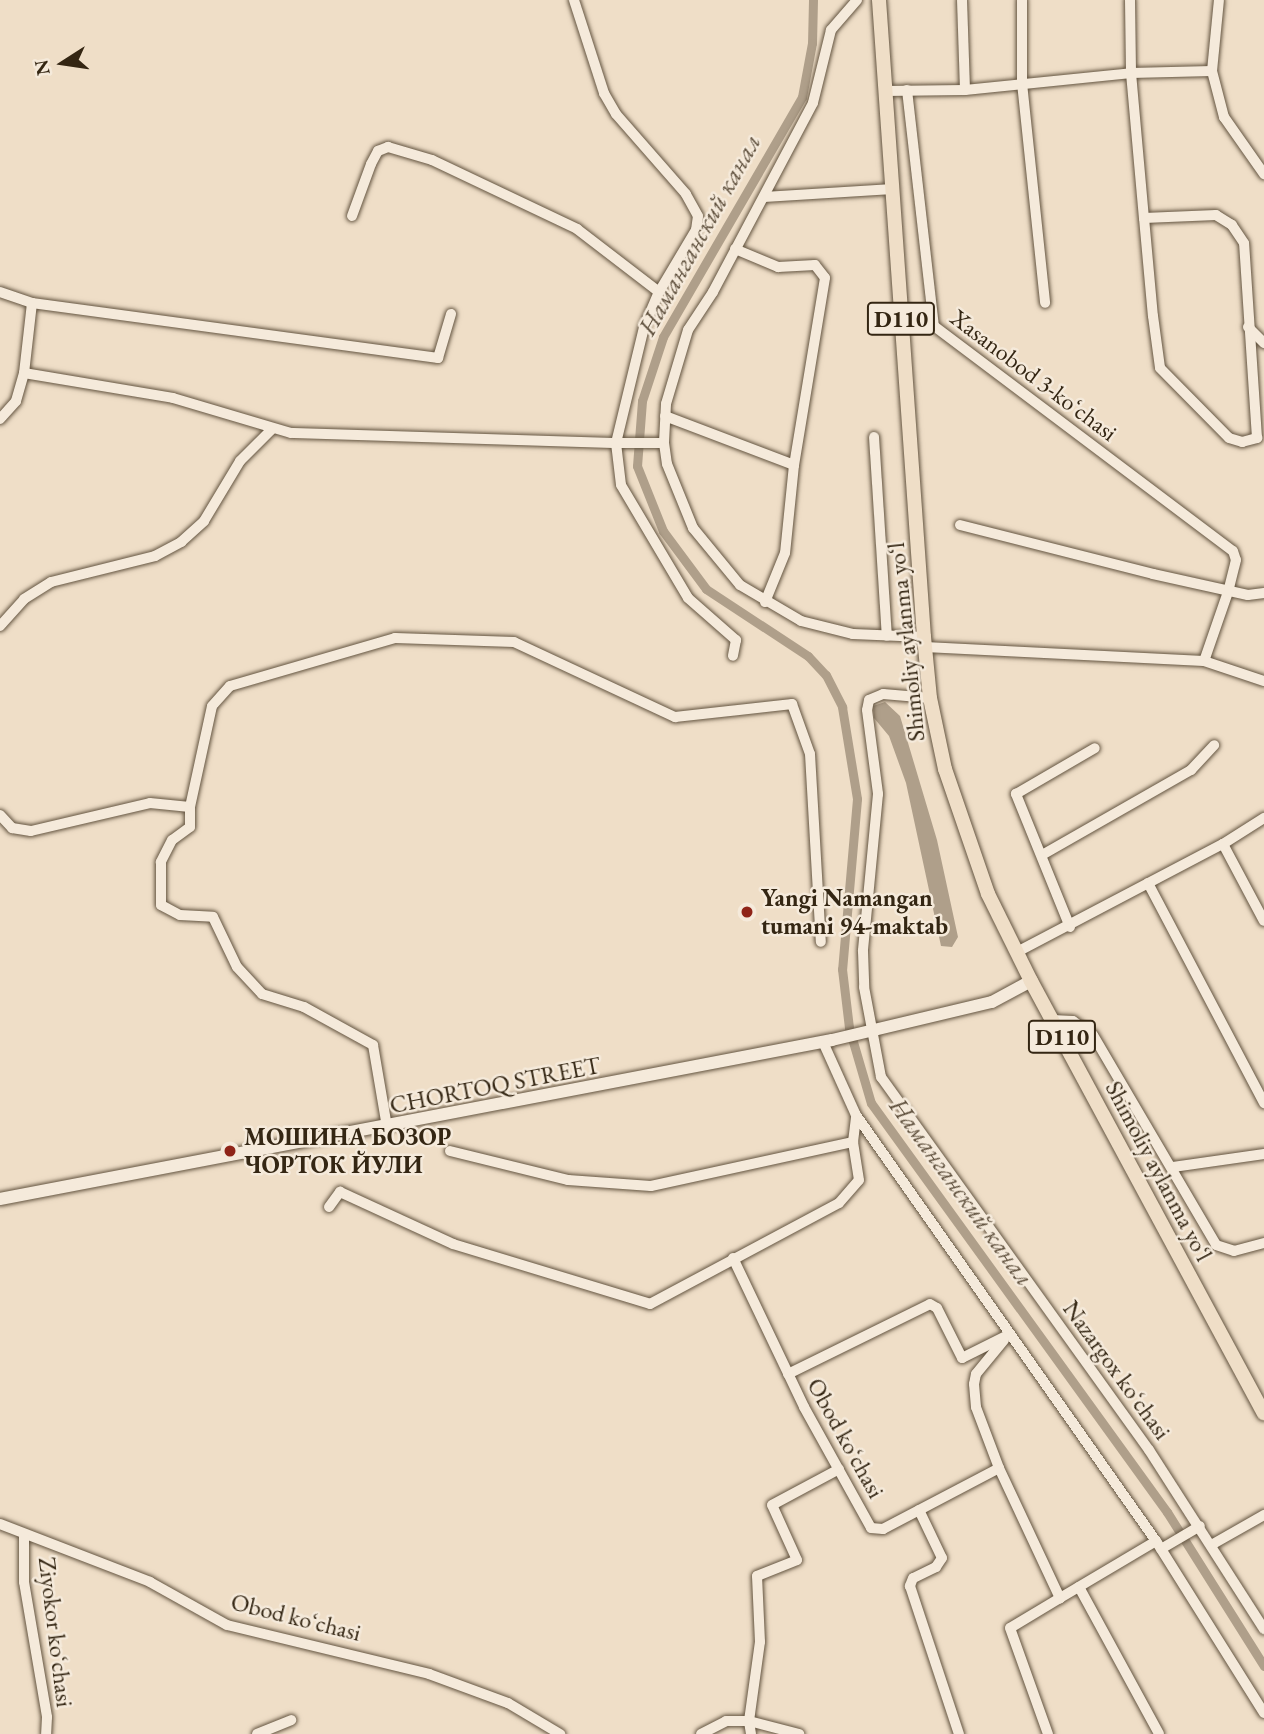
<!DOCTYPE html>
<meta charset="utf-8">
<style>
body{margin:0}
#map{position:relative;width:1264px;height:1734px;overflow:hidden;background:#efdec7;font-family:"EB Garamond",serif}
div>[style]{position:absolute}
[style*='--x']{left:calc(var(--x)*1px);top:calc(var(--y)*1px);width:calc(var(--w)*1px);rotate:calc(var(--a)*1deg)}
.water>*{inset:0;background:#af9f8a}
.canal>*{height:9px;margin:-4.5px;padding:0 4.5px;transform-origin:4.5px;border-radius:4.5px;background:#af9f8a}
.roads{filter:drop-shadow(0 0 2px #635440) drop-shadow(0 0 2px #635440)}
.street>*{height:10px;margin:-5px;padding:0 5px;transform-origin:5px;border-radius:5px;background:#f5eadb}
.secondary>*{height:12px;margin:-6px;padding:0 6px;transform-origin:6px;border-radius:6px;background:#f5eadb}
.primary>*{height:14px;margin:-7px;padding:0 7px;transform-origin:7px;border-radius:7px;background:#efdec7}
.dots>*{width:19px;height:19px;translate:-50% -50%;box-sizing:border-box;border:4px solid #f5eadb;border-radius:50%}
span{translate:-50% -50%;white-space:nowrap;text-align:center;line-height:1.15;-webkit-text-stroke:5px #f5eadb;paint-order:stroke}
.shield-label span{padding:2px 5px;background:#f5eadb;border:2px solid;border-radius:5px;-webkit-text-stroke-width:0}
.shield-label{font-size:23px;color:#342613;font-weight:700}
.street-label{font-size:24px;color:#342613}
.poi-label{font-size:24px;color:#342613;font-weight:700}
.left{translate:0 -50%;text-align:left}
.water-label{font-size:26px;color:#5f503d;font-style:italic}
.north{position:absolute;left:28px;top:28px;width:70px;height:70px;-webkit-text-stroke:5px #f5eadb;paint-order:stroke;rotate:258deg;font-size:19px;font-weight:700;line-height:28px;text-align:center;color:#342613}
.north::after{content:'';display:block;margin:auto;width:24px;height:32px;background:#342613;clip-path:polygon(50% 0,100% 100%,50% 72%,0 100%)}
</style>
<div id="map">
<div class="water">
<div style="clip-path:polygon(885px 702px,900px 716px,937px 840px,958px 937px,952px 947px,941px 946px,906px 783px,889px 736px,874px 718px,873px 706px)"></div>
</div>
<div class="canal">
<div style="--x:813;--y:0;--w:43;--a:91.3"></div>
<div style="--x:812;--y:43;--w:55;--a:100.5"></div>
<div style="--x:802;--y:97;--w:277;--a:120.1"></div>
<div style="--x:663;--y:337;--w:67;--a:108.2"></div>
<div style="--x:642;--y:401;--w:65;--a:94.4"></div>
<div style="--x:637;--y:466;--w:70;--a:68.2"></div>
<div style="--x:663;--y:531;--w:72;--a:53.4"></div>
<div style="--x:706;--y:589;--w:122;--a:33.3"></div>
<div style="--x:808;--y:656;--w:26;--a:47"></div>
<div style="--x:826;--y:675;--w:36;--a:63"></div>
<div style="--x:842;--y:707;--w:93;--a:80.7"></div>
<div style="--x:857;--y:799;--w:171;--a:95"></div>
<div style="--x:842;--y:969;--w:59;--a:83.2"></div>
<div style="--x:849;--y:1028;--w:78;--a:73.7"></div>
<div style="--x:871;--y:1103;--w:505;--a:54.11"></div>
<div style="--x:1167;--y:1512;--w:182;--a:57.8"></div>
</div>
<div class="roads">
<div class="street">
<div style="--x:857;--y:0;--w:40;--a:131"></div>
<div style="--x:831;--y:30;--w:75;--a:103.9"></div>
<div style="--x:813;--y:103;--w:214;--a:117.9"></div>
<div style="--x:713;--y:292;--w:45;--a:123.3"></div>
<div style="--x:688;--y:330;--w:77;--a:106.6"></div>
<div style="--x:666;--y:404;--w:39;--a:93"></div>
<div style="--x:664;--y:443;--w:21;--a:82"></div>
<div style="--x:667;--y:464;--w:69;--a:67.9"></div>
<div style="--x:693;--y:528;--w:74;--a:50.5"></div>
<div style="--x:740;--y:585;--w:71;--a:30.5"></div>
<div style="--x:801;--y:621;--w:54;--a:14"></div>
<div style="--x:853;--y:634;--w:71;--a:2.4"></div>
<div style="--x:1022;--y:0;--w:83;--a:90"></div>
<div style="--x:1022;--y:83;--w:221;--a:84"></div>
<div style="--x:1130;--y:0;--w:73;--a:89.2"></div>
<div style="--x:1131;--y:73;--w:146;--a:84.9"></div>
<div style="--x:1144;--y:218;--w:98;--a:84.8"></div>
<div style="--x:1153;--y:316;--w:52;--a:82.3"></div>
<div style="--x:1160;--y:368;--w:98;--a:45.4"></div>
<div style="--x:1229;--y:438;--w:14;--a:17"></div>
<div style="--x:1242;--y:442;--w:16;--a:-15"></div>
<div style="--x:1257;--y:438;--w:195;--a:-93.8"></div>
<div style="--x:1244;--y:243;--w:22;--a:-124"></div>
<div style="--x:1232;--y:225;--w:19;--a:-148"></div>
<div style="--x:1216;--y:215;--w:72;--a:177.6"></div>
<div style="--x:1212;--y:71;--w:48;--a:75.4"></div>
<div style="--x:1224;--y:117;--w:70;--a:54.9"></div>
<div style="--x:907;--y:90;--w:238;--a:83.5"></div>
<div style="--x:934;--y:326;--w:374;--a:37"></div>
<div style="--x:1233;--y:551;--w:9;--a:72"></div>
<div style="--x:1236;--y:560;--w:30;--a:104"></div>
<div style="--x:1229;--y:589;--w:76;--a:109.1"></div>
<div style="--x:965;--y:90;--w:167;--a:-5.8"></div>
<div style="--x:1131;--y:73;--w:81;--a:-1.4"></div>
<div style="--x:1212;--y:71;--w:71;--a:-84.4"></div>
<div style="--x:885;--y:91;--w:80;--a:-0.7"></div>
<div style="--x:965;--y:90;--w:90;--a:-91.9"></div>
<div style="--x:765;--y:197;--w:127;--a:-3.6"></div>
<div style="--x:352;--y:216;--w:55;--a:-69.9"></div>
<div style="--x:371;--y:164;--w:15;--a:-62"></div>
<div style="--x:378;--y:151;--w:11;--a:-22"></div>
<div style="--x:388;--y:147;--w:46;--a:16.5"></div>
<div style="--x:432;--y:160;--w:161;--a:25.4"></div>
<div style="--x:577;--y:229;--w:103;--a:37.5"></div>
<div style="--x:735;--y:249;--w:47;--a:22.7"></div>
<div style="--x:778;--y:267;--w:37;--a:-3"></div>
<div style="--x:815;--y:265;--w:16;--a:52"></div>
<div style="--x:825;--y:278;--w:190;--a:99.4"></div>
<div style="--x:794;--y:465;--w:88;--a:95.8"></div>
<div style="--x:785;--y:553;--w:53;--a:112.2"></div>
<div style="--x:0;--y:292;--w:34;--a:19"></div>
<div style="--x:32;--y:303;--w:70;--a:96.5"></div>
<div style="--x:24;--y:373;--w:151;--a:9.5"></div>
<div style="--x:173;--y:398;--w:123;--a:16.5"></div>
<div style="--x:291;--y:433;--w:325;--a:1.8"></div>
<div style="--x:616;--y:443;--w:119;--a:-76.4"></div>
<div style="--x:644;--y:327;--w:38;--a:-67"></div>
<div style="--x:659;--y:292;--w:72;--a:-59.2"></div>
<div style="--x:696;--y:230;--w:14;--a:-82"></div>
<div style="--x:698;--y:216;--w:25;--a:-119"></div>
<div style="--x:686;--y:194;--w:106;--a:-131.2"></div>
<div style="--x:616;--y:114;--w:24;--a:-120"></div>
<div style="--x:604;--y:93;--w:98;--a:-107.9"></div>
<div style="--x:32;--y:303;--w:410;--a:7.7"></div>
<div style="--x:438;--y:358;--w:46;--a:-73.5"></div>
<div style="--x:1248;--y:327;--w:23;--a:45"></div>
<div style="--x:665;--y:416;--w:138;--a:20.8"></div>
<div style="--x:0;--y:419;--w:24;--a:-48"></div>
<div style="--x:16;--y:401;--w:29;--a:-74"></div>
<div style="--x:874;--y:437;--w:199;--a:86.3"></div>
<div style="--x:664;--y:443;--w:48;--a:180"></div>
<div style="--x:616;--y:443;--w:42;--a:83.2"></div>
<div style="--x:621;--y:485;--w:131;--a:59.3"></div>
<div style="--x:688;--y:598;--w:64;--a:41.2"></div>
<div style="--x:736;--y:640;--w:16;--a:101"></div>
<div style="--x:960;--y:525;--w:199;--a:14.2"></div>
<div style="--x:1153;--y:574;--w:97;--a:12.5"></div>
<div style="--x:1248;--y:595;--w:16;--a:-7"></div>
<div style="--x:0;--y:626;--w:36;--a:-48"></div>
<div style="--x:24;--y:599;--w:32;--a:-32"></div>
<div style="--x:51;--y:582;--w:107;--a:-14"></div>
<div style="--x:155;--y:556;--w:30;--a:-28"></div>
<div style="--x:181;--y:542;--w:31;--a:-42"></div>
<div style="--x:204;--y:521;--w:70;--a:-59"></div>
<div style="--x:240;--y:461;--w:45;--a:-45"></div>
<div style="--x:925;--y:647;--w:279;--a:2.9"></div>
<div style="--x:1204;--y:661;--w:63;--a:18.4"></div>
<div style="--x:930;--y:698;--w:47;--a:-175.1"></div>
<div style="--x:883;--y:694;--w:15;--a:157"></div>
<div style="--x:869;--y:700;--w:10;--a:101"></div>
<div style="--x:867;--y:710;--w:85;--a:82.5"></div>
<div style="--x:878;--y:794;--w:158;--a:95.5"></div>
<div style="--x:863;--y:951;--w:36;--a:88"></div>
<div style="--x:864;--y:987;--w:92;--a:79.3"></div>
<div style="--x:881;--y:1077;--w:459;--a:54.3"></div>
<div style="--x:1149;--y:1450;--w:213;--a:57.3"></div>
<div style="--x:190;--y:807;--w:103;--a:-77.7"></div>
<div style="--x:212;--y:706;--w:27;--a:-48"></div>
<div style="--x:230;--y:686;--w:172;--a:-16.2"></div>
<div style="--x:395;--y:638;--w:119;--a:1.9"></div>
<div style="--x:514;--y:642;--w:178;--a:25"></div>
<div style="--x:675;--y:717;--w:118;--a:-6.3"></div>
<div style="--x:792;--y:704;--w:53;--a:70.2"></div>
<div style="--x:810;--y:754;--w:188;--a:86.7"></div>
<div style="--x:0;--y:815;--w:18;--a:47"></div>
<div style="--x:12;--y:828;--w:19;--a:9"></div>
<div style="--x:31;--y:831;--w:122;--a:-13.2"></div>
<div style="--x:150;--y:803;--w:40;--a:5.7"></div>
<div style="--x:190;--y:807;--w:20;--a:90"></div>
<div style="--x:190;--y:827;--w:22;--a:144"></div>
<div style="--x:172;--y:840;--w:25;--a:117"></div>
<div style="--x:161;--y:862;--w:43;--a:90"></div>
<div style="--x:161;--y:905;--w:21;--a:28"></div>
<div style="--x:180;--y:915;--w:33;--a:3"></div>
<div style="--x:213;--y:917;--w:55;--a:64.4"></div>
<div style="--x:237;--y:967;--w:37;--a:47"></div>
<div style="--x:262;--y:994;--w:44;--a:17.2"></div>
<div style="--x:304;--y:1007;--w:79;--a:28.8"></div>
<div style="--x:373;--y:1045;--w:83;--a:80.3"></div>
<div style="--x:1223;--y:844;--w:87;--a:62"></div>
<div style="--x:1042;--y:855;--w:172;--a:-29.7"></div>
<div style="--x:1191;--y:770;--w:34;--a:-47"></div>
<div style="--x:1148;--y:883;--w:249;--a:62.2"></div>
<div style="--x:1070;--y:927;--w:144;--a:-112.1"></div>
<div style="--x:1016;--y:794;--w:91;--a:-30.2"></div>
<div style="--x:1017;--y:952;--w:233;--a:-27.7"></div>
<div style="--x:1223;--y:844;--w:49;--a:-32.4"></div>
<div style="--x:1052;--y:1020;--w:21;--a:3"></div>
<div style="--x:1073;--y:1021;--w:24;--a:35"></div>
<div style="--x:1093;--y:1035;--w:243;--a:59.6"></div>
<div style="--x:1216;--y:1245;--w:19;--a:18"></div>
<div style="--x:1234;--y:1251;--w:31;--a:-15"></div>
<div style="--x:823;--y:1042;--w:80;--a:65.7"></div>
<div style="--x:856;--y:1115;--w:521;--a:54.85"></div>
<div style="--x:1156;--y:1541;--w:112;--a:149.3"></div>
<div style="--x:450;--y:1151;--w:122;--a:13.8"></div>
<div style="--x:568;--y:1180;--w:83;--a:4.1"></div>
<div style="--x:651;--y:1186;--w:207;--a:-12.3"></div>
<div style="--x:1173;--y:1167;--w:92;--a:-8.1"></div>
<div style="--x:329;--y:1207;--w:19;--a:-54"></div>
<div style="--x:340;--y:1192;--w:124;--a:24.7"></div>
<div style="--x:453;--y:1244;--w:206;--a:16.9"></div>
<div style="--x:650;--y:1304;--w:214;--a:-28.1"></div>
<div style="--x:839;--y:1203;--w:30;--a:-49"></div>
<div style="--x:859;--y:1180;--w:38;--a:-99"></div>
<div style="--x:853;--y:1142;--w:26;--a:-83"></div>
<div style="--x:733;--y:1258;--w:165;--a:64.5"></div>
<div style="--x:804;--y:1407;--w:138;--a:61"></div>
<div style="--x:871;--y:1528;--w:12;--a:5"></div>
<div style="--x:883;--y:1529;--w:131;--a:-27.7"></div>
<div style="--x:999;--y:1468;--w:144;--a:64.9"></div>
<div style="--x:1060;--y:1598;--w:58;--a:149"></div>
<div style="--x:1010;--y:1628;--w:113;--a:70.3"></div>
<div style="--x:788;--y:1374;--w:158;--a:-26.2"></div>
<div style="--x:930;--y:1304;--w:8;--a:30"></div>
<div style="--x:937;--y:1308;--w:56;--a:63.4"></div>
<div style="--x:962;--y:1358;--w:51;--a:-26.6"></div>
<div style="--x:999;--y:1468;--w:65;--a:-110.7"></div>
<div style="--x:976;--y:1407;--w:23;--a:-95"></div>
<div style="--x:974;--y:1384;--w:10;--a:-79"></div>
<div style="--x:976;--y:1374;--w:44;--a:-50.5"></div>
<div style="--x:919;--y:1510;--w:53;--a:64.4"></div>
<div style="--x:942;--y:1558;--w:11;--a:124"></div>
<div style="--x:936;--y:1567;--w:25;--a:154"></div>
<div style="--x:913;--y:1578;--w:9;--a:111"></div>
<div style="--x:910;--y:1586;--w:156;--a:71.7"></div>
<div style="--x:0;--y:1524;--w:161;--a:21.1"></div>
<div style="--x:150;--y:1582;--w:88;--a:29.2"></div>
<div style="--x:227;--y:1625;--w:208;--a:13.6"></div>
<div style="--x:429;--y:1674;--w:84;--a:20.2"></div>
<div style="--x:508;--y:1703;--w:61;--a:30.8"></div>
<div style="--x:24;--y:1536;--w:46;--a:90"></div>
<div style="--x:24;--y:1582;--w:137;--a:80.3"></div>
<div style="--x:47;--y:1717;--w:17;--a:93"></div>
<div style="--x:1156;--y:1541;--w:203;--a:57.9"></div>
<div style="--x:1213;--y:1544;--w:59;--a:-29.6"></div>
<div style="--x:1161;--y:1549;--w:45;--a:-30.5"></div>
<div style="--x:1079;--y:1587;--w:167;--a:61.4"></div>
<div style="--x:257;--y:1734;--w:37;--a:-22"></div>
<div style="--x:701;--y:1734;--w:28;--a:-27"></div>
<div style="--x:726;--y:1721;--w:23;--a:0"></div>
<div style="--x:749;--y:1721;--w:52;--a:14.6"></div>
<div style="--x:751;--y:1734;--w:13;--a:-99"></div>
<div style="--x:749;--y:1721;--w:80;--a:-82.1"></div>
<div style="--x:760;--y:1642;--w:66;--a:-92.6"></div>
<div style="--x:757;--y:1576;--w:43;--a:-21.8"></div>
<div style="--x:797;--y:1560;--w:60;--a:-114.4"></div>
<div style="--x:772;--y:1505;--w:76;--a:-28.2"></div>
</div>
<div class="secondary">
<div style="--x:0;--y:1199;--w:847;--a:-10.82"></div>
<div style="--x:832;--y:1040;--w:164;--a:-13.4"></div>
<div style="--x:992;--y:1002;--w:44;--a:-28.3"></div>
</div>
<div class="primary">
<div style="--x:879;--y:0;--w:639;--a:85.96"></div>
<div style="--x:924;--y:637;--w:61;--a:84.4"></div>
<div style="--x:930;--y:698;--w:73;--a:78.1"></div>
<div style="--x:945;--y:769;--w:132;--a:71"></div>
<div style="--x:988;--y:894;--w:97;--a:63.7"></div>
<div style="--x:1031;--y:981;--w:491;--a:61.7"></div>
</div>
</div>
<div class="dots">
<div style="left:747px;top:912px;background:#8f2418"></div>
<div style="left:230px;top:1151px;background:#8f2418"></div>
</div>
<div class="shield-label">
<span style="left:901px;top:319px">D110</span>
<span style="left:1062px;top:1037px">D110</span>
</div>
<div class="street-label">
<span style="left:1034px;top:375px;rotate:37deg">Xasanobod 3-koʻchasi</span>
<span style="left:906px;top:642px;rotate:-96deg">Shimoliy aylanma yoʻl</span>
<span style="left:495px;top:1085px;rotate:-11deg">CHORTOQ STREET</span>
<span style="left:1159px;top:1171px;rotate:62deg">Shimoliy aylanma yoʻl</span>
<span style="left:1117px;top:1370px;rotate:54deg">Nazargox koʻchasi</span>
<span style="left:846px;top:1438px;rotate:61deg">Obod koʻchasi</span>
<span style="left:296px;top:1617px;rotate:14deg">Obod koʻchasi</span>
<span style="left:56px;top:1632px;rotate:83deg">Ziyokor koʻchasi</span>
</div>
<div class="poi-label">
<span class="left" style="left:761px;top:912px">Yangi Namangan<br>tumani 94-maktab</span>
<span class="left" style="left:244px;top:1151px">МОШИНА БОЗОР<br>ЧОРТОК ЙУЛИ</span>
</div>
<div class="water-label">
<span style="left:700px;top:235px;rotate:-61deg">Наманганский канал</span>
<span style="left:961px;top:1192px;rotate:54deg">Наманганский канал</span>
</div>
<div class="north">N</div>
</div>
